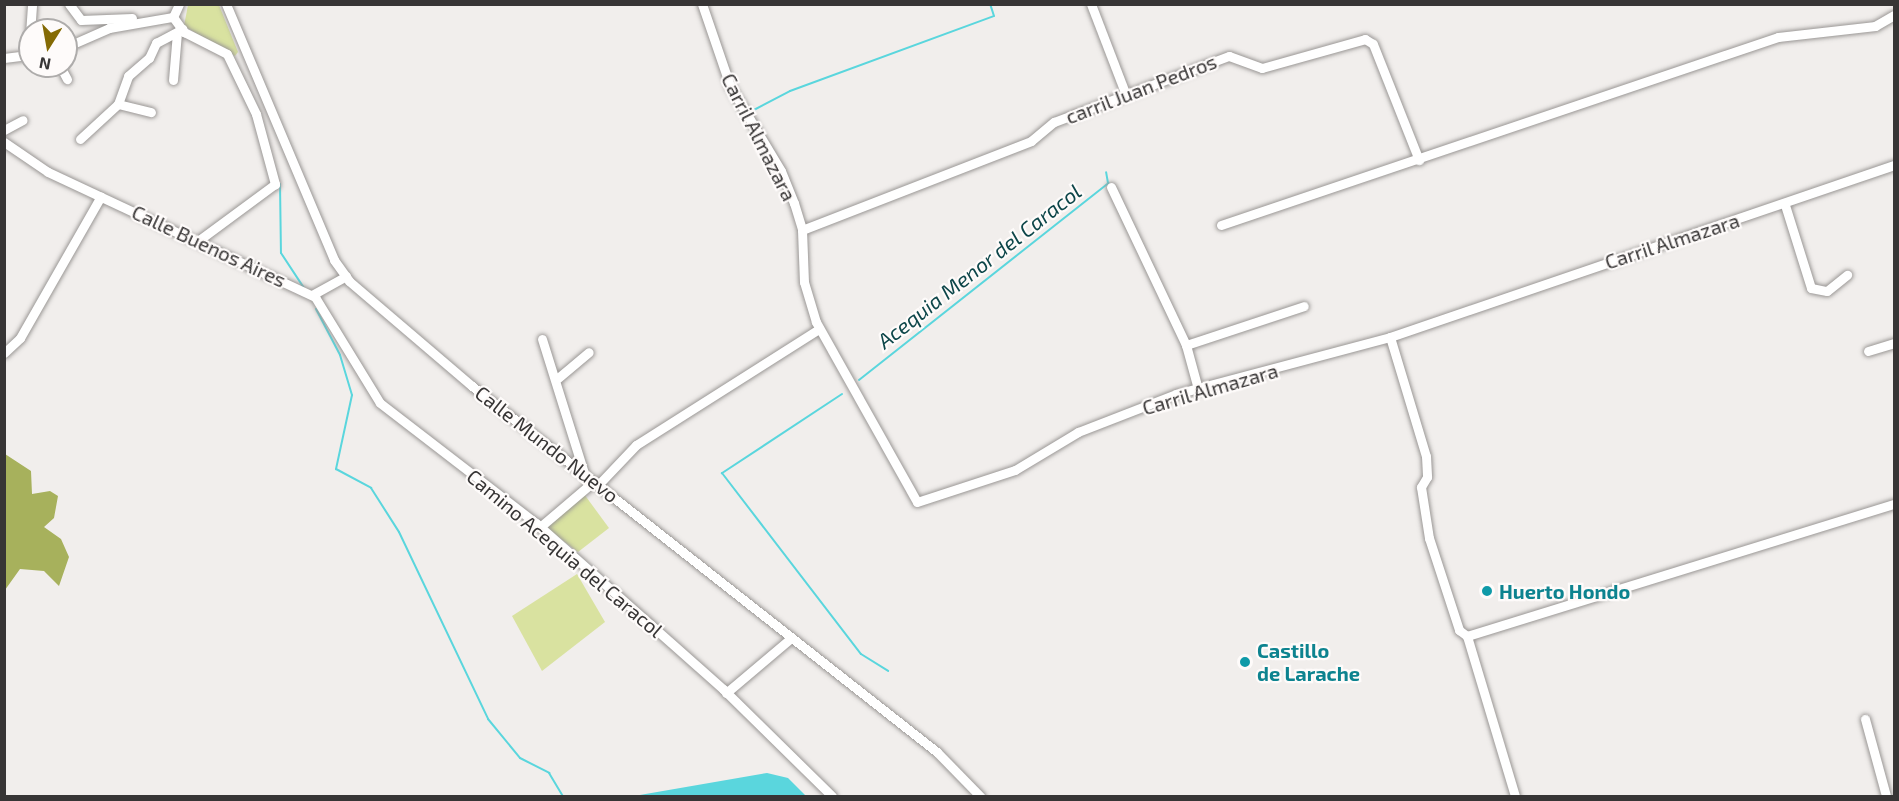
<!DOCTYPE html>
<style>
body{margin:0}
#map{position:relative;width:1899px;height:801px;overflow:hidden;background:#f1eeec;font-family:"Exo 2",sans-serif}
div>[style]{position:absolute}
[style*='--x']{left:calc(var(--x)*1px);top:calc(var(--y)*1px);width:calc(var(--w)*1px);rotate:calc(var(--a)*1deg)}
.green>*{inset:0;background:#d9e2a0}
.forest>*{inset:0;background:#a7b15c}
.water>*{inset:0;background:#5ad6dd}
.stream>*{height:2px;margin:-1px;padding:0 1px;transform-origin:1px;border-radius:1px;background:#5ad6dd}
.roads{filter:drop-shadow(0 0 2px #9a9795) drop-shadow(0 0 2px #9a9795)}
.minor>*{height:9px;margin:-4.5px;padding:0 4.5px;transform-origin:4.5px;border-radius:4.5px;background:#fff}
.dots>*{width:16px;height:16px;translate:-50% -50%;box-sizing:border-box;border:3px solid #fefbfa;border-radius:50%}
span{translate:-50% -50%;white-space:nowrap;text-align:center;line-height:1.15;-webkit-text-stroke:4.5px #fefbfa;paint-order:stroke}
.street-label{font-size:20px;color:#373535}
.culture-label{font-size:20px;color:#0d838f;font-weight:700}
.left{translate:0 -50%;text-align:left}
.water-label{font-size:21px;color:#0d4649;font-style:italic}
.frame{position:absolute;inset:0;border:6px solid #373535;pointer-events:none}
.north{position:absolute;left:18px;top:18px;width:60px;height:60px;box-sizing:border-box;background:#fefbfa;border:2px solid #aeacab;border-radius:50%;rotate:191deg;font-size:16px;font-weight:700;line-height:24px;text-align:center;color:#373535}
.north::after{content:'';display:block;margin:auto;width:21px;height:27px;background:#846a04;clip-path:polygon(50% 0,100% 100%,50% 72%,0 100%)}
</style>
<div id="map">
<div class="green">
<div style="clip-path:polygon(188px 5px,219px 5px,238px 52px,235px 56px,184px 26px)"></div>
<div style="clip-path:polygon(584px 494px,609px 528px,578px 552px,544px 526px)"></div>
<div style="clip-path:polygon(577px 574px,605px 622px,542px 671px,512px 616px)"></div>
</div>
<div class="forest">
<div style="clip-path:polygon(5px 454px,31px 471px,32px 494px,50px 491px,58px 496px,54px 518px,44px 527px,61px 539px,69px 557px,59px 586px,44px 571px,20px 569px,5px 590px)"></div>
</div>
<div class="water">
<div style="clip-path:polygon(767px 773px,788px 778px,806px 796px,634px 796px)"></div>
</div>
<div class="stream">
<div style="--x:750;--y:112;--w:45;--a:-27.7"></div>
<div style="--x:790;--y:91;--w:217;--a:-20.2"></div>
<div style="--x:994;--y:16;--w:13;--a:-108"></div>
<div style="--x:280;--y:184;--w:69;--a:89.2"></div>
<div style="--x:281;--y:253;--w:42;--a:56.7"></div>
<div style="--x:316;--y:309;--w:52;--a:62.4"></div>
<div style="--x:340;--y:355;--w:42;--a:73.3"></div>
<div style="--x:352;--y:395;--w:76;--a:102.2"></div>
<div style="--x:336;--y:469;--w:40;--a:28"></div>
<div style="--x:371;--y:488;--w:52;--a:57.5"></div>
<div style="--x:399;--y:532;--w:207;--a:64.5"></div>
<div style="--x:488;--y:719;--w:50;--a:50.6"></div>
<div style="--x:520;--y:758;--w:33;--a:27"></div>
<div style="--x:549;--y:773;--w:27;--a:59"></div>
<div style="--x:859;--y:380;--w:318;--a:-38.3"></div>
<div style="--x:1108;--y:183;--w:11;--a:-100"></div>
<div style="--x:842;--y:394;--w:144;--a:146.6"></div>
<div style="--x:722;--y:473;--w:228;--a:52.5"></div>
<div style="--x:861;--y:654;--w:32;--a:32"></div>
</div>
<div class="roads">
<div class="minor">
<div style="--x:69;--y:4;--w:20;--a:53"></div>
<div style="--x:81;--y:20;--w:51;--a:-2.2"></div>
<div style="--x:226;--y:4;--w:278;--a:67.1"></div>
<div style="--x:334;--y:260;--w:26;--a:54"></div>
<div style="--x:349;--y:281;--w:162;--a:40.5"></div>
<div style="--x:472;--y:386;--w:592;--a:38.21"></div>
<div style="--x:937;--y:752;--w:62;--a:45.7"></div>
<div style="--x:702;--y:4;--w:87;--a:71.1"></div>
<div style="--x:730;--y:86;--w:99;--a:59"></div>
<div style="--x:781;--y:171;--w:35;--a:68"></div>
<div style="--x:794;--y:203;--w:28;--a:73"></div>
<div style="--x:802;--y:230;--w:52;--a:87.8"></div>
<div style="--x:804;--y:282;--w:42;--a:73.3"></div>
<div style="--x:816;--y:322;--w:206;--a:60.7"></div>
<div style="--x:917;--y:502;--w:103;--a:-18.1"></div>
<div style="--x:1015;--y:470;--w:74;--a:-31.1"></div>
<div style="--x:1078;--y:432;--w:105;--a:-21.2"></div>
<div style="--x:1176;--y:394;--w:221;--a:-14.9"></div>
<div style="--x:1390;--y:337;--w:533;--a:-18.84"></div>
<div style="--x:1091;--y:4;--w:97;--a:69"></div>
<div style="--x:173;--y:17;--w:19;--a:54"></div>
<div style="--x:184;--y:32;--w:48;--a:27.1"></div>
<div style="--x:227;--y:54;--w:67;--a:64.2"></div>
<div style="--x:256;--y:114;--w:73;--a:74.8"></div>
<div style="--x:275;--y:184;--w:94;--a:143.6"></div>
<div style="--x:30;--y:34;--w:30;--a:-86"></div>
<div style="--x:66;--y:47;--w:47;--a:-23.8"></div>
<div style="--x:109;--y:28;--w:65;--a:-9.8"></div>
<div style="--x:173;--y:17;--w:14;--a:-65"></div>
<div style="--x:4;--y:58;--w:26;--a:-7"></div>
<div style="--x:60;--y:66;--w:15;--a:62"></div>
<div style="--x:173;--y:80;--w:48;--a:-85.2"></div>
<div style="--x:118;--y:104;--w:34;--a:14"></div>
<div style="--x:4;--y:130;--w:21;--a:-28"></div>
<div style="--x:80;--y:139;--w:52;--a:-42.6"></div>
<div style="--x:118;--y:104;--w:30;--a:-70"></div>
<div style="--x:128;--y:76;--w:28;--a:-41"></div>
<div style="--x:149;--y:58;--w:17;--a:-65"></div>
<div style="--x:156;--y:43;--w:30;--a:-28"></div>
<div style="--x:4;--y:142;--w:53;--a:34.3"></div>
<div style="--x:48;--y:172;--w:295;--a:25.1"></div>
<div style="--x:315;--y:297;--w:124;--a:58.5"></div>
<div style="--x:380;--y:403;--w:197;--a:37.6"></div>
<div style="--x:536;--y:523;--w:250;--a:41.6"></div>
<div style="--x:723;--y:689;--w:153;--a:44.5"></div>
<div style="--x:1111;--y:187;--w:175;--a:64.6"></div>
<div style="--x:1186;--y:345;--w:46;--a:74.7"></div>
<div style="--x:1785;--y:205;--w:87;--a:72.6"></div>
<div style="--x:1811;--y:288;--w:16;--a:11"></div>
<div style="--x:1827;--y:291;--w:26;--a:-39"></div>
<div style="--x:1221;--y:225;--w:588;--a:-18.65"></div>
<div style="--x:1778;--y:37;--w:98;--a:-6.5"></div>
<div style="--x:1875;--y:26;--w:22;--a:-30"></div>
<div style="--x:802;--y:230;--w:246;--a:-21.2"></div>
<div style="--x:1031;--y:141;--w:30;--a:-40"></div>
<div style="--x:1054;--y:122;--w:187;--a:-20.7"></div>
<div style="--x:1229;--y:56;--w:35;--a:20"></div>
<div style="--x:1262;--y:68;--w:107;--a:-15.7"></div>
<div style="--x:1365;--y:39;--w:9;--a:32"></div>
<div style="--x:1373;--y:44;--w:125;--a:68.4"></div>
<div style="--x:312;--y:295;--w:39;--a:-29"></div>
<div style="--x:1390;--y:337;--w:124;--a:73.2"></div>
<div style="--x:1426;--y:456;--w:21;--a:87"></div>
<div style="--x:1427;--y:477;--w:12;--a:121"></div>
<div style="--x:1421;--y:487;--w:52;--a:81.1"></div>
<div style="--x:1429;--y:538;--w:97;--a:71.9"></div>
<div style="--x:1459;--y:630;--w:10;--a:37"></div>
<div style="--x:1467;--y:636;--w:167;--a:73.3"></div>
<div style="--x:542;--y:339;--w:140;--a:72.6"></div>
<div style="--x:1186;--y:345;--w:124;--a:-18.3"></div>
<div style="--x:1868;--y:351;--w:27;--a:-17"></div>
<div style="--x:4;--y:353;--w:22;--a:-43"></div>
<div style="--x:20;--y:338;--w:163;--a:-60.3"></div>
<div style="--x:558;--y:378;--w:40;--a:-40"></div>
<div style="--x:599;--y:484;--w:54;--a:-46.5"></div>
<div style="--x:636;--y:445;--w:217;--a:-32.4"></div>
<div style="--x:540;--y:527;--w:71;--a:-40.4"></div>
<div style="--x:1467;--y:636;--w:447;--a:-17.2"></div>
<div style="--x:726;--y:693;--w:85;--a:-40.2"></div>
<div style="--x:1865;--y:719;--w:80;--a:74.7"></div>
</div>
</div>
<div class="dots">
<div style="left:1487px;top:591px;background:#0f9aa8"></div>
<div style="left:1245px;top:662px;background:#0f9aa8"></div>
</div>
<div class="street-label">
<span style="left:1141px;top:89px;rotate:-21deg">carril Juan Pedros</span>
<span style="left:759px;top:137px;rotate:63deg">Carril Almazara</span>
<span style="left:1672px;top:241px;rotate:-18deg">Carril Almazara</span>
<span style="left:209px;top:246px;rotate:25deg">Calle Buenos Aires</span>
<span style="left:1210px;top:389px;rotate:-16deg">Carril Almazara</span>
<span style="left:547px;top:444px;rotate:38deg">Calle Mundo Nuevo</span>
<span style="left:565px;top:553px;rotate:40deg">Camino Acequia del Caracol</span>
</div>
<div class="culture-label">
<span class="left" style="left:1499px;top:591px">Huerto Hondo</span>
<span class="left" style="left:1257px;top:662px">Castillo<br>de Larache</span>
</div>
<div class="water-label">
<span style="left:979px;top:266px;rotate:-38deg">Acequia Menor del Caracol</span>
</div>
<div class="frame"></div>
<div class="north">N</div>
</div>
